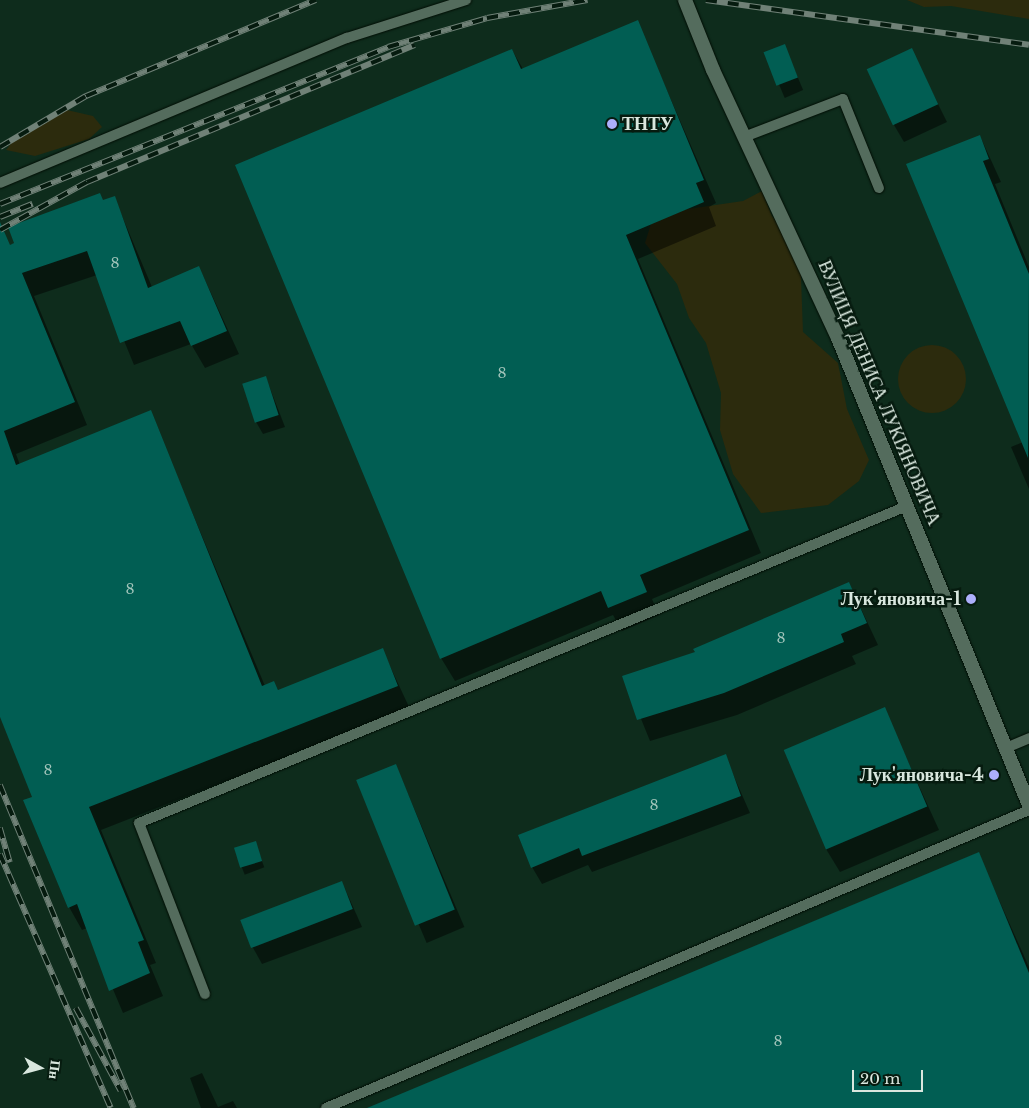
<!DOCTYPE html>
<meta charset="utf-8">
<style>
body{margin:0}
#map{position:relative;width:1029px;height:1108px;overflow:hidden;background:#0f2418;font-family:"Libre Baskerville",serif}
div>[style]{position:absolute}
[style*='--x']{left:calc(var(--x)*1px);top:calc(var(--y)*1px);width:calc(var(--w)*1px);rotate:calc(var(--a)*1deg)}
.built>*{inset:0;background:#0e2c1c;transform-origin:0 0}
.green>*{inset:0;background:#2c2b0d}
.round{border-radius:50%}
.shadow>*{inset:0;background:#0007;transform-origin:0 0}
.building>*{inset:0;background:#015e53;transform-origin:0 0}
.roads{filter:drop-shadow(0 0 1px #000d04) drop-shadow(0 0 1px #000d04)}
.service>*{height:10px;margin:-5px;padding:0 5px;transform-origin:5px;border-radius:5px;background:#546c5d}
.minor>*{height:14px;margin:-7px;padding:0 7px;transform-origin:7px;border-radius:7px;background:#546c5d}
.rail>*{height:5.5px;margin-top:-2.75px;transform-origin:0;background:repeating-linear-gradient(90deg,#061b0f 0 11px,#708177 0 22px);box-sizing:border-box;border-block:1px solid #708177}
.dots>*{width:14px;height:14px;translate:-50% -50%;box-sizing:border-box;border:2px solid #061b0f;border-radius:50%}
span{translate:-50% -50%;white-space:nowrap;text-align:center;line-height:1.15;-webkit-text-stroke:5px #061b0f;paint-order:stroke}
.number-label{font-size:15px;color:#a3c5bb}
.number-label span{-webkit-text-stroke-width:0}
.poi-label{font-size:18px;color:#d9e7de;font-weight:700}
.left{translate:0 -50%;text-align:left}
.right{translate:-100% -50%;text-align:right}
.street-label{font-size:18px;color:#d9e7de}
.north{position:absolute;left:15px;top:1043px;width:50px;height:50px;-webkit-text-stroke:4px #061b0f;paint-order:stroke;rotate:97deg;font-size:14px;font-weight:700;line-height:20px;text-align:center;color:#d9e7de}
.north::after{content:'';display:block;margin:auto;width:18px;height:22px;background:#d9e7de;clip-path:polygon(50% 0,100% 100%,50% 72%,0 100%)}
.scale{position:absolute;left:852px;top:1070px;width:71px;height:22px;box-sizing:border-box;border:2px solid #d9e7de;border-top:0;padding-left:6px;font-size:15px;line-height:18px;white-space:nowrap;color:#d9e7de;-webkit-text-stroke:4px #061b0f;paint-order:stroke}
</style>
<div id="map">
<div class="built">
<div style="left:0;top:0;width:1029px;height:1108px"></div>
</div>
<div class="green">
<div style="clip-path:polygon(907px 0,1029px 0,1029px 19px,951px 6px,924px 7px)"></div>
<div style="clip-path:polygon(67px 110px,93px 116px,102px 127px,89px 139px,35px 156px,6px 150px,16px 137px)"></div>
<div style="clip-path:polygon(762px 191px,772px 216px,800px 250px,803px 332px,838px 363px,847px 409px,869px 460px,859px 481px,828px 505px,761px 513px,733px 474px,720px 430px,721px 393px,706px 343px,689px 318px,677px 284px,645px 243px,654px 214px,743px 201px)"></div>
<div class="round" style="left:898px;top:345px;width:68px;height:68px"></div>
</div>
<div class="shadow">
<div style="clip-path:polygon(637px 22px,716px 203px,709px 207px,716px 226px,638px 259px,761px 553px,652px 599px,659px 615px,622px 631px,613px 615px,455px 681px,441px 658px,512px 50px,523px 69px)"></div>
<div style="left:784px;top:45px;width:49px;height:20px;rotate:67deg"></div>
<div style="clip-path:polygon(911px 50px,947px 122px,904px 142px,894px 125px)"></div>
<div style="clip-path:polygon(980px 136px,1001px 182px,995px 184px,1029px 267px,1029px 489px,1011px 447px,1023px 442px,907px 165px)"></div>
<div style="clip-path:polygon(114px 197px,152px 287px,199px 267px,239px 354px,205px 368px,191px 344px,134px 365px,97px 275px,34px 296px,87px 425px,16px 454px,20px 465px,150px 412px,265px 686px,274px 683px,279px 691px,382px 649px,410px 709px,101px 830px,156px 963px,150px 965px,163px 996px,123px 1013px,87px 928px,82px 930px,69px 907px,33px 797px,0 715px,0 250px)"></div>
<div style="clip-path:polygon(266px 378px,285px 427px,263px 434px,256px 422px)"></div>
<div style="clip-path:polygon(849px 583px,878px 645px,852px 656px,856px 664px,737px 715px,650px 741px,624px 677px,696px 653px)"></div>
<div style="clip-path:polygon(884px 709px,939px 830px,840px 872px,826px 849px)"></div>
<div style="clip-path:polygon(725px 756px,750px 813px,592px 872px,588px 865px,542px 884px,532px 867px)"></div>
<div style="left:396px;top:766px;width:175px;height:41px;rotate:67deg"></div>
<div style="left:255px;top:843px;width:26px;height:21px;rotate:69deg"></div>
<div style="clip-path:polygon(978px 853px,1029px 967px,1029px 1108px,370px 1108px)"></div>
<div style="clip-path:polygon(342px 882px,362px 927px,262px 964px,252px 946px)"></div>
<div style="clip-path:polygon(202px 1073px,218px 1107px,233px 1101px,237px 1108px,201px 1108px,190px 1078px)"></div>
</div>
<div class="building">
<div style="clip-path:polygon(638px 20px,704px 180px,696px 183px,704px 202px,626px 235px,749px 530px,640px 575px,647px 592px,608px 608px,601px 591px,440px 659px,235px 165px,512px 49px,521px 69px)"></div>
<div style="left:785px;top:44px;width:36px;height:23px;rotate:69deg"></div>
<div style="left:912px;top:48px;width:62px;height:50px;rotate:65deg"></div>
<div style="clip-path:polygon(980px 135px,989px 159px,983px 161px,1029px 274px,1028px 458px,906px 164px)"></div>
<div style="clip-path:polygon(100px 193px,103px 200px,115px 196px,148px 288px,199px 266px,227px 331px,191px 346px,180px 321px,120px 343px,87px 251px,22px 273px,75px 402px,4px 431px,16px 465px,151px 410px,262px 686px,274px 681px,278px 690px,383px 648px,398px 686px,89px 807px,144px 940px,138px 942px,150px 973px,109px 991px,77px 904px,68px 908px,23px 800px,32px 797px,0 717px,0 222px,10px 245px,14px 243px,8px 227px)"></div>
<div style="left:266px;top:376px;width:41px;height:25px;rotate:72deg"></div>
<div style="clip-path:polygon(849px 582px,867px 623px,841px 634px,844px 642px,724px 693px,637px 720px,622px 676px,695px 652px,693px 649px)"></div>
<div style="left:885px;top:707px;width:108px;height:110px;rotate:67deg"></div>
<div style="clip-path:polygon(726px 754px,741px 796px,582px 856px,579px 848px,531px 868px,518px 835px)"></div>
<div style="left:396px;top:764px;width:157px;height:43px;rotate:68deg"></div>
<div style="left:256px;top:841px;width:21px;height:23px;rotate:73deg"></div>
<div style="clip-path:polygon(979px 852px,1029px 973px,1029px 1108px,367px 1108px)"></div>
<div style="left:342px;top:881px;width:30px;height:109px;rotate:69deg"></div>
</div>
<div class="roads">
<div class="service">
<div style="--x:744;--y:137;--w:106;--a:-21"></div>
<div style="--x:843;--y:99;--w:96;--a:68"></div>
<div style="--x:0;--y:183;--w:376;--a:-22.7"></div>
<div style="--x:347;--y:38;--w:125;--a:-17.7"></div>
<div style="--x:1006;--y:748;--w:25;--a:-23"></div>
<div style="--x:205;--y:994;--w:183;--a:-111.1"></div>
<div style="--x:139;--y:823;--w:831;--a:-22.43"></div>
<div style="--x:326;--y:1108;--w:764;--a:-22.97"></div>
</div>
<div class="minor">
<div style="--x:685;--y:0;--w:75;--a:68.2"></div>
<div style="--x:713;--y:70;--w:296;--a:65"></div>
<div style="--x:838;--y:338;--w:505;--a:67.76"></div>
</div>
</div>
<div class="rail">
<div style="--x:706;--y:0;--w:326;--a:7.9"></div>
<div style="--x:0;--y:147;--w:100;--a:-30.7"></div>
<div style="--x:86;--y:96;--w:249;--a:-22.7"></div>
<div style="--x:0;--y:204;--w:419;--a:-22"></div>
<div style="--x:388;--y:47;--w:103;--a:-16.3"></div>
<div style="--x:487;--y:18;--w:102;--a:-10.2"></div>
<div style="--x:0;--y:217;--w:35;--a:-22"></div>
<div style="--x:0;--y:230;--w:99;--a:-28.9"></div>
<div style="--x:87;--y:182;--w:355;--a:-22.7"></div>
<div style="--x:0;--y:785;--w:350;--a:67.5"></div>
<div style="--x:0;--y:828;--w:36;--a:74"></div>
<div style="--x:0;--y:854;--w:277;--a:66.4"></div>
<div style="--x:76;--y:1008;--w:94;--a:61.5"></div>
</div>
<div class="dots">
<div style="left:612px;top:124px;background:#acaffb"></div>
<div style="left:971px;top:599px;background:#acaffb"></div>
<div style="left:994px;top:775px;background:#acaffb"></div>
</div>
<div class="number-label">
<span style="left:115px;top:263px">8</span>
<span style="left:502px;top:373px">8</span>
<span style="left:130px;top:589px">8</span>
<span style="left:781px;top:638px">8</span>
<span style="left:48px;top:770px">8</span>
<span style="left:654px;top:805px">8</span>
<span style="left:778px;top:1041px">8</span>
</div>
<div class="poi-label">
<span class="left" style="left:622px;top:124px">ТНТУ</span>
<span class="right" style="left:961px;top:599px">Лук'яновича-1</span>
<span class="right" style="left:984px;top:775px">Лук'яновича-4</span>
</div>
<div class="street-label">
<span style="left:879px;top:393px;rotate:67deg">ВУЛИЦЯ ДЕНИСА ЛУКІЯНОВИЧА</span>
</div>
<div class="north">Пн</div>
<div class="scale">20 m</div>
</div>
